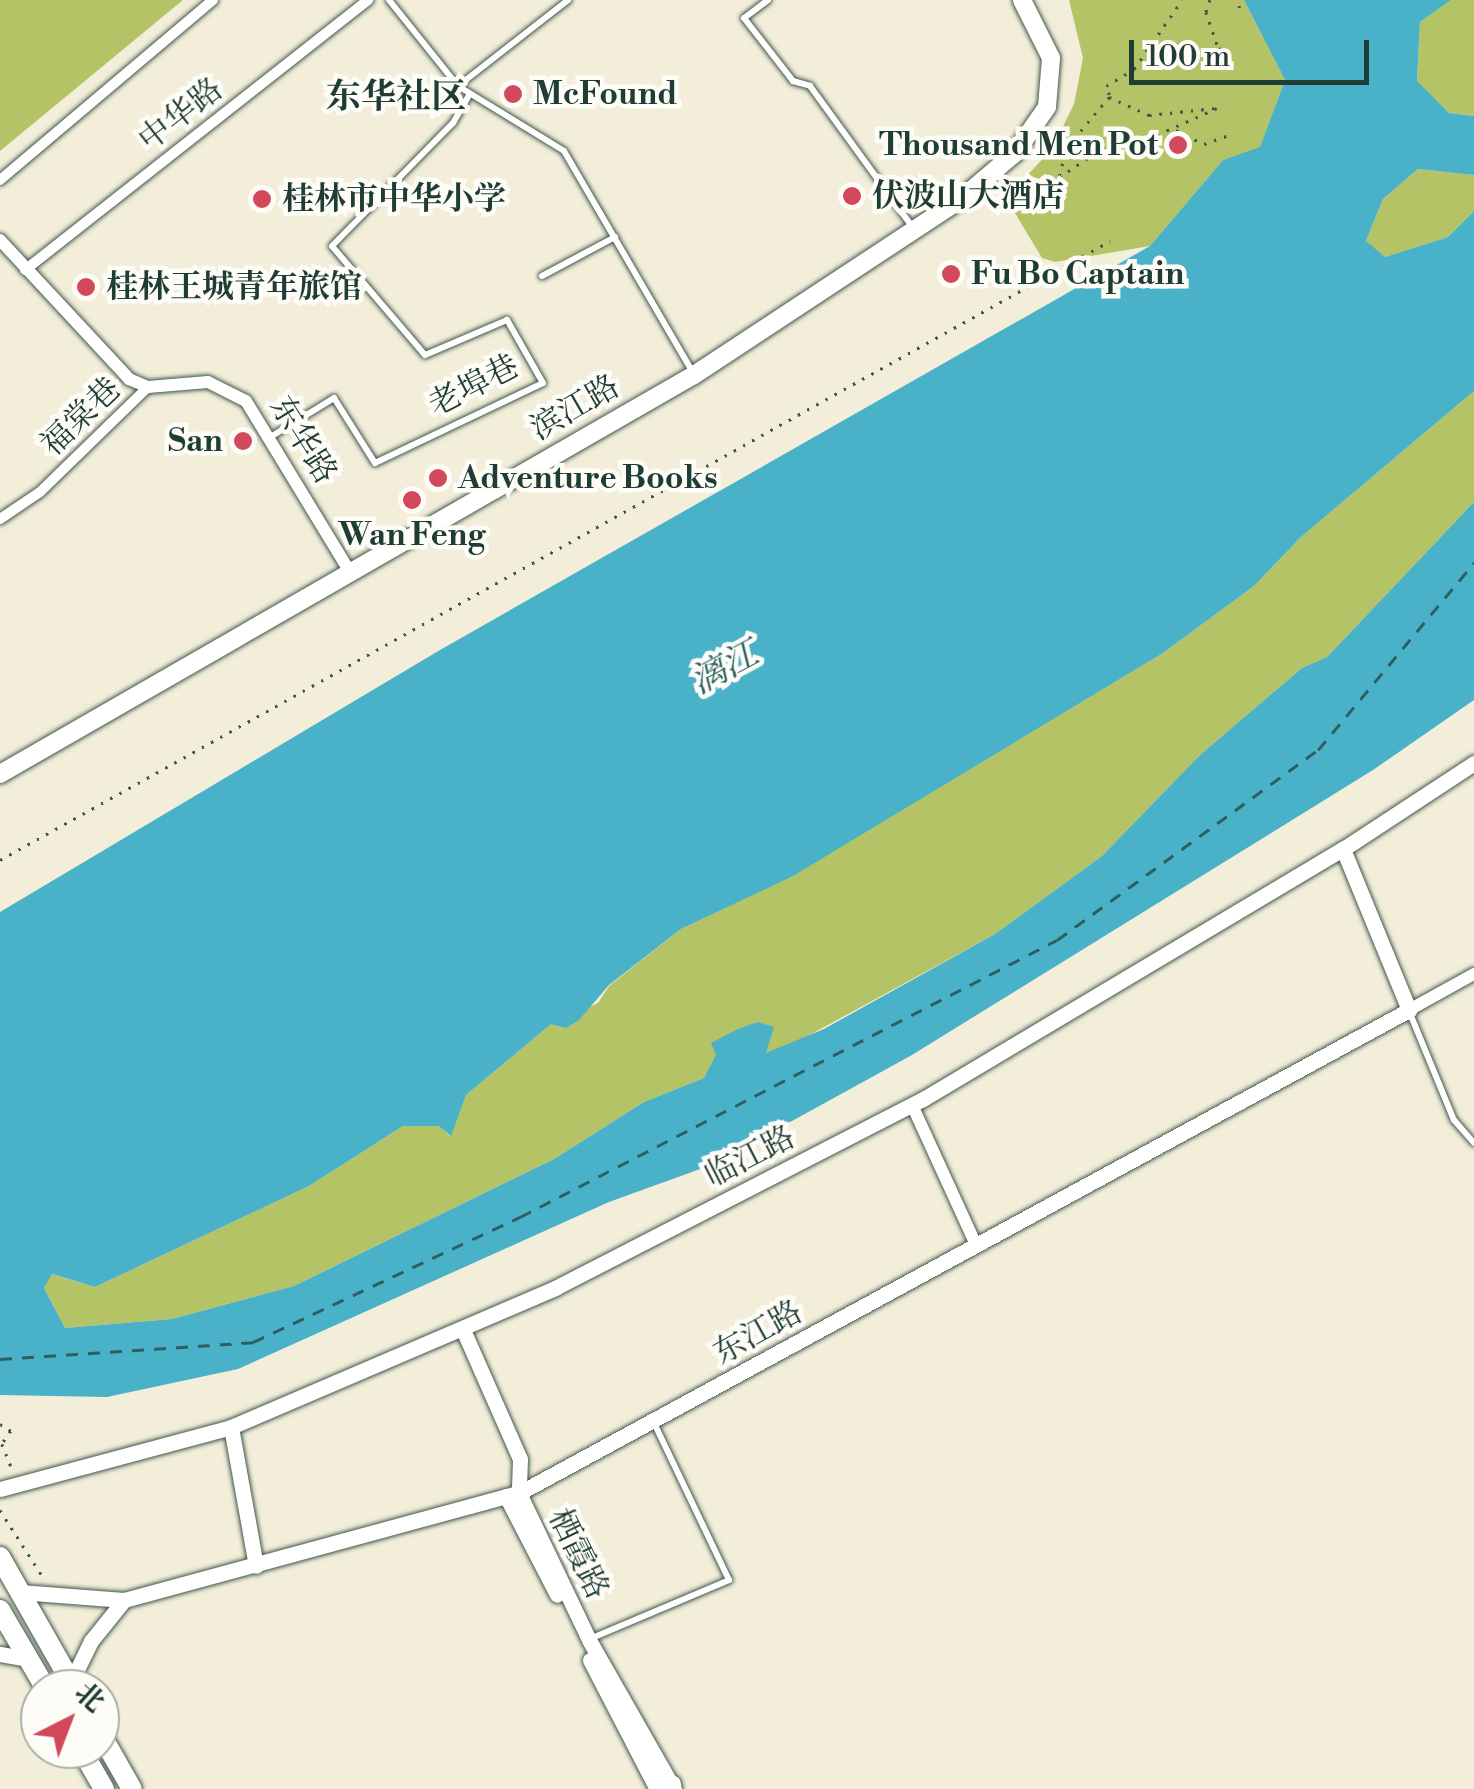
<!DOCTYPE html>
<meta charset="utf-8">
<style>
body{margin:0}
#map{position:relative;width:1474px;height:1789px;overflow:hidden;background:#f2eed9;font-family:"Libre Bodoni","Noto Serif SC",serif}
div>[style]{position:absolute}
[style*='--x']{left:calc(var(--x)*1px);top:calc(var(--y)*1px);width:calc(var(--w)*1px);rotate:calc(var(--a)*1deg)}
.green>*{inset:0;background:#b3c366}
.water>*{inset:0;background:#49b1c8}
.ferry>*{height:2.5px;margin-top:-1.25px;transform-origin:0;background:repeating-linear-gradient(90deg,#2c6060 0 12px,transparent 0 22px)}
.path>*{height:2.5px;margin-top:-1.25px;transform-origin:0;background:repeating-linear-gradient(90deg,#3f584d 0 2.5px,transparent 0 10.5px)}
.roads{filter:drop-shadow(0 0 2px #3f584d) drop-shadow(0 0 2px #3f584d)}
.service>*{height:6px;margin:-3px;padding:0 3px;transform-origin:3px;border-radius:3px;background:#fff}
.pedestrian>*{height:10px;margin:-5px;padding:0 5px;transform-origin:5px;border-radius:5px;background:#fff}
.minor>*{height:12px;margin:-6px;padding:0 6px;transform-origin:6px;border-radius:6px;background:#fff}
.tertiary>*{height:15px;margin:-7.5px;padding:0 7.5px;transform-origin:7.5px;border-radius:7.5px;background:#fff}
.secondary>*{height:18px;margin:-9px;padding:0 9px;transform-origin:9px;border-radius:9px;background:#fff}
.primary>*{height:20px;margin:-10px;padding:0 10px;transform-origin:10px;border-radius:10px;background:#fff}
.dots>*{width:28px;height:28px;translate:-50% -50%;box-sizing:border-box;border:5px solid #fdfcf7;border-radius:50%}
span{translate:-50% -50%;white-space:nowrap;text-align:center;line-height:1.15;-webkit-text-stroke:9px #fdfcf7;paint-order:stroke}
.poi-label{font-size:32px;color:#1f3d34;font-weight:700}
.left{translate:0 -50%;text-align:left}
.right{translate:-100% -50%;text-align:right}
.street-label{font-size:32px;color:#1f3d34}
.neighbourhood-label{font-size:35px;color:#1f3d34;font-weight:700}
.water-label{font-size:35px;color:#2c6060;font-style:italic}
.north{position:absolute;left:20px;top:1669px;width:100px;height:100px;box-sizing:border-box;background:#fdfcf7;border:2px solid #a4b0a9;border-radius:50%;rotate:42deg;font-size:28px;font-weight:700;line-height:40px;text-align:center;color:#1f3d34}
.north::after{content:'';display:block;margin:auto;width:35px;height:45px;background:#d1495b;clip-path:polygon(50% 0,100% 100%,50% 72%,0 100%)}
.scale{position:absolute;left:1129px;top:40px;width:240px;height:45px;box-sizing:border-box;border:5px solid #1f3d34;border-top:0;padding-left:12px;font-size:30px;line-height:35px;white-space:nowrap;color:#1f3d34;-webkit-text-stroke:8px #fdfcf7;paint-order:stroke}
</style>
<div id="map">
<div class="green">
<div style="clip-path:polygon(0 0,183px 0,0 151px)"></div>
<div style="clip-path:polygon(1069px 0,1244px 0,1285px 80px,1260px 148px,1223px 160px,1150px 246px,1055px 262px,1042px 258px,1006px 198px,1052px 149px,1074px 104px,1083px 58px)"></div>
<div style="clip-path:polygon(1451px 0,1474px 0,1474px 116px,1449px 113px,1417px 82px,1420px 22px)"></div>
<div style="clip-path:polygon(1418px 169px,1474px 175px,1474px 211px,1448px 237px,1385px 257px,1371px 251px,1366px 241px,1383px 199px)"></div>
<div style="clip-path:polygon(1474px 391px,1474px 502px,1327px 657px,1302px 668px,1200px 755px,1102px 856px,995px 934px,782px 1050px,764px 1053px,773px 1027px,738px 1029px,704px 1078px,644px 1102px,554px 1159px,294px 1286px,172px 1319px,65px 1328px,44px 1288px,51px 1274px,95px 1287px,309px 1186px,403px 1126px,440px 1126px,450px 1136px,466px 1095px,551px 1024px,598px 1003px,609px 986px,681px 929px,792px 876px,1163px 653px,1254px 586px,1301px 537px)"></div>
</div>
<div class="water">
<div style="clip-path:polygon(1244px 0,1451px 0,1420px 22px,1417px 81px,1449px 113px,1474px 116px,1474px 175px,1418px 169px,1383px 199px,1366px 241px,1385px 257px,1448px 237px,1474px 211px,1474px 391px,1301px 537px,1254px 586px,1163px 653px,793px 876px,681px 929px,609px 985px,579px 1020px,566px 1028px,551px 1024px,466px 1095px,451px 1136px,439px 1126px,403px 1126px,309px 1186px,95px 1287px,52px 1274px,44px 1288px,65px 1328px,172px 1319px,294px 1286px,554px 1159px,644px 1102px,704px 1078px,716px 1055px,711px 1043px,738px 1029px,758px 1022px,774px 1027px,766px 1053px,824px 1029px,995px 934px,1102px 856px,1200px 755px,1302px 668px,1327px 657px,1474px 502px,1474px 700px,1373px 770px,912px 1055px,714px 1164px,609px 1202px,238px 1369px,107px 1397px,0 1395px,0 912px,440px 650px,1150px 246px,1223px 160px,1260px 147px,1285px 80px)"></div>
</div>
<div class="ferry">
<div style="--x:0;--y:1359;--w:254;--a:-3.8"></div>
<div style="--x:253;--y:1342;--w:295;--a:-25.1"></div>
<div style="--x:520;--y:1217;--w:604;--a:-27.29"></div>
<div style="--x:1057;--y:940;--w:323;--a:-36.1"></div>
<div style="--x:1318;--y:750;--w:244;--a:-50.2"></div>
</div>
<div class="path">
<div style="--x:1210;--y:0;--w:13;--a:108"></div>
<div style="--x:1206;--y:12;--w:39;--a:71"></div>
<div style="--x:1219;--y:49;--w:7;--a:-16"></div>
<div style="--x:1239;--y:8;--w:8;--a:-90"></div>
<div style="--x:1109;--y:95;--w:9;--a:-108"></div>
<div style="--x:1106;--y:86;--w:33;--a:-31"></div>
<div style="--x:1134;--y:69;--w:84;--a:-55.2"></div>
<div style="--x:1176;--y:130;--w:31;--a:27"></div>
<div style="--x:1204;--y:144;--w:30;--a:-20"></div>
<div style="--x:1059;--y:176;--w:30;--a:-75"></div>
<div style="--x:1067;--y:147;--w:65;--a:-50"></div>
<div style="--x:1109;--y:97;--w:44;--a:24.2"></div>
<div style="--x:1149;--y:115;--w:67;--a:-6"></div>
<div style="--x:1031;--y:212;--w:45;--a:-51.3"></div>
<div style="--x:1059;--y:177;--w:64;--a:-33.4"></div>
<div style="--x:1112;--y:142;--w:46;--a:-8.8"></div>
<div style="--x:1157;--y:135;--w:66;--a:-24.2"></div>
<div style="--x:0;--y:860;--w:1271;--a:-29.15"></div>
<div style="--x:0;--y:1424;--w:13;--a:32"></div>
<div style="--x:11;--y:1431;--w:16;--a:125"></div>
<div style="--x:2;--y:1444;--w:27;--a:68"></div>
<div style="--x:0;--y:1510;--w:80;--a:57.3"></div>
</div>
<div class="roads">
<div class="service">
<div style="--x:389;--y:0;--w:110;--a:51.3"></div>
<div style="--x:458;--y:86;--w:124;--a:31.5"></div>
<div style="--x:564;--y:151;--w:257;--a:59.8"></div>
<div style="--x:768;--y:0;--w:30;--a:143"></div>
<div style="--x:744;--y:18;--w:80;--a:52.1"></div>
<div style="--x:793;--y:81;--w:18;--a:16"></div>
<div style="--x:810;--y:86;--w:177;--a:54"></div>
<div style="--x:458;--y:86;--w:140;--a:-38"></div>
<div style="--x:542;--y:276;--w:83;--a:-28.1"></div>
<div style="--x:272;--y:436;--w:73;--a:-31.5"></div>
<div style="--x:334;--y:398;--w:77;--a:57.8"></div>
<div style="--x:375;--y:463;--w:186;--a:-25.5"></div>
<div style="--x:543;--y:383;--w:73;--a:-119.7"></div>
<div style="--x:507;--y:320;--w:89;--a:156.9"></div>
<div style="--x:425;--y:355;--w:143;--a:-130.5"></div>
<div style="--x:332;--y:246;--w:173;--a:-45.5"></div>
<div style="--x:453;--y:123;--w:34;--a:-60"></div>
<div style="--x:1409;--y:1011;--w:118;--a:67.6"></div>
<div style="--x:1454;--y:1120;--w:30;--a:49"></div>
<div style="--x:592;--y:1638;--w:149;--a:-22.9"></div>
<div style="--x:729;--y:1580;--w:174;--a:-115.5"></div>
</div>
<div class="pedestrian">
<div style="--x:0;--y:180;--w:279;--a:-40.2"></div>
<div style="--x:25;--y:270;--w:437;--a:-38.2"></div>
<div style="--x:0;--y:519;--w:48;--a:-34"></div>
<div style="--x:40;--y:492;--w:151;--a:-44.2"></div>
</div>
<div class="minor">
<div style="--x:0;--y:240;--w:190;--a:47.1"></div>
<div style="--x:129;--y:379;--w:21;--a:23"></div>
<div style="--x:148;--y:387;--w:60;--a:-4.8"></div>
<div style="--x:208;--y:382;--w:42;--a:26.6"></div>
<div style="--x:246;--y:401;--w:200;--a:58.7"></div>
<div style="--x:1409;--y:1010;--w:74;--a:-29"></div>
<div style="--x:912;--y:1105;--w:154;--a:65.4"></div>
</div>
<div class="tertiary">
<div style="--x:464;--y:1332;--w:139;--a:66.2"></div>
<div style="--x:520;--y:1459;--w:34;--a:92"></div>
<div style="--x:519;--y:1493;--w:163;--a:64.5"></div>
<div style="--x:589;--y:1640;--w:172;--a:60.3"></div>
<div style="--x:231;--y:1427;--w:141;--a:79.8"></div>
<div style="--x:0;--y:1489;--w:239;--a:-15"></div>
<div style="--x:231;--y:1427;--w:353;--a:-23.2"></div>
<div style="--x:555;--y:1288;--w:414;--a:-27.2"></div>
<div style="--x:923;--y:1099;--w:489;--a:-30.8"></div>
<div style="--x:1343;--y:849;--w:157;--a:-33.3"></div>
<div style="--x:506;--y:1496;--w:111;--a:62.7"></div>
<div style="--x:20;--y:1592;--w:104;--a:4.4"></div>
<div style="--x:124;--y:1600;--w:409;--a:-15.2"></div>
<div style="--x:519;--y:1493;--w:1013;--a:-28.49"></div>
<div style="--x:1409;--y:1010;--w:174;--a:-112.3"></div>
<div style="--x:0;--y:1654;--w:28;--a:10"></div>
<div style="--x:590;--y:1660;--w:145;--a:62.6"></div>
<div style="--x:71;--y:1682;--w:46;--a:-64"></div>
<div style="--x:91;--y:1641;--w:53;--a:-51.2"></div>
</div>
<div class="secondary">
<div style="--x:0;--y:774;--w:801;--a:-29.9"></div>
<div style="--x:694;--y:375;--w:320;--a:-33.4"></div>
<div style="--x:961;--y:199;--w:71;--a:-40.4"></div>
<div style="--x:1015;--y:153;--w:56;--a:-55.2"></div>
<div style="--x:1047;--y:107;--w:49;--a:-85.3"></div>
<div style="--x:1051;--y:58;--w:65;--a:-116.6"></div>
</div>
<div class="primary">
<div style="--x:0;--y:1557;--w:152;--a:60.4"></div>
<div style="--x:0;--y:1610;--w:91;--a:59.8"></div>
<div style="--x:100;--y:1733;--w:64;--a:60.3"></div>
<div style="--x:81;--y:1749;--w:46;--a:60.1"></div>
<div style="--x:662;--y:1789;--w:10;--a:-24"></div>
</div>
</div>
<div class="dots">
<div style="left:513px;top:94px;background:#d1495b"></div>
<div style="left:1178px;top:145px;background:#d1495b"></div>
<div style="left:852px;top:196px;background:#d1495b"></div>
<div style="left:262px;top:199px;background:#d1495b"></div>
<div style="left:951px;top:274px;background:#d1495b"></div>
<div style="left:86px;top:287px;background:#d1495b"></div>
<div style="left:243px;top:441px;background:#d1495b"></div>
<div style="left:438px;top:478px;background:#d1495b"></div>
<div style="left:412px;top:500px;background:#d1495b"></div>
</div>
<div class="poi-label">
<span class="left" style="left:533px;top:94px">McFound</span>
<span class="right" style="left:1158px;top:145px">Thousand Men Pot</span>
<span class="left" style="left:872px;top:196px">伏波山大酒店</span>
<span class="left" style="left:282px;top:199px">桂林市中华小学</span>
<span class="left" style="left:971px;top:274px">Fu Bo Captain</span>
<span class="left" style="left:106px;top:287px">桂林王城青年旅馆</span>
<span class="right" style="left:223px;top:441px">San</span>
<span class="left" style="left:458px;top:478px">Adventure Books</span>
<span style="left:412px;top:535px">Wan Feng</span>
</div>
<div class="street-label">
<span style="left:181px;top:115px;rotate:-38deg">中华路</span>
<span style="left:474px;top:386px;rotate:-27deg">老埠巷</span>
<span style="left:575px;top:408px;rotate:-30deg">滨江路</span>
<span style="left:81px;top:417px;rotate:-44deg">福棠巷</span>
<span style="left:303px;top:440px;rotate:58deg">东华路</span>
<span style="left:750px;top:1157px;rotate:-27deg">临江路</span>
<span style="left:758px;top:1333px;rotate:-29deg">东江路</span>
<span style="left:578px;top:1554px;rotate:64deg">栖霞路</span>
</div>
<div class="neighbourhood-label">
<span style="left:396px;top:98px">东华社区</span>
</div>
<div class="water-label">
<span style="left:725px;top:669px;rotate:-28deg">漓江</span>
</div>
<div class="north">北</div>
<div class="scale">100 m</div>
</div>
